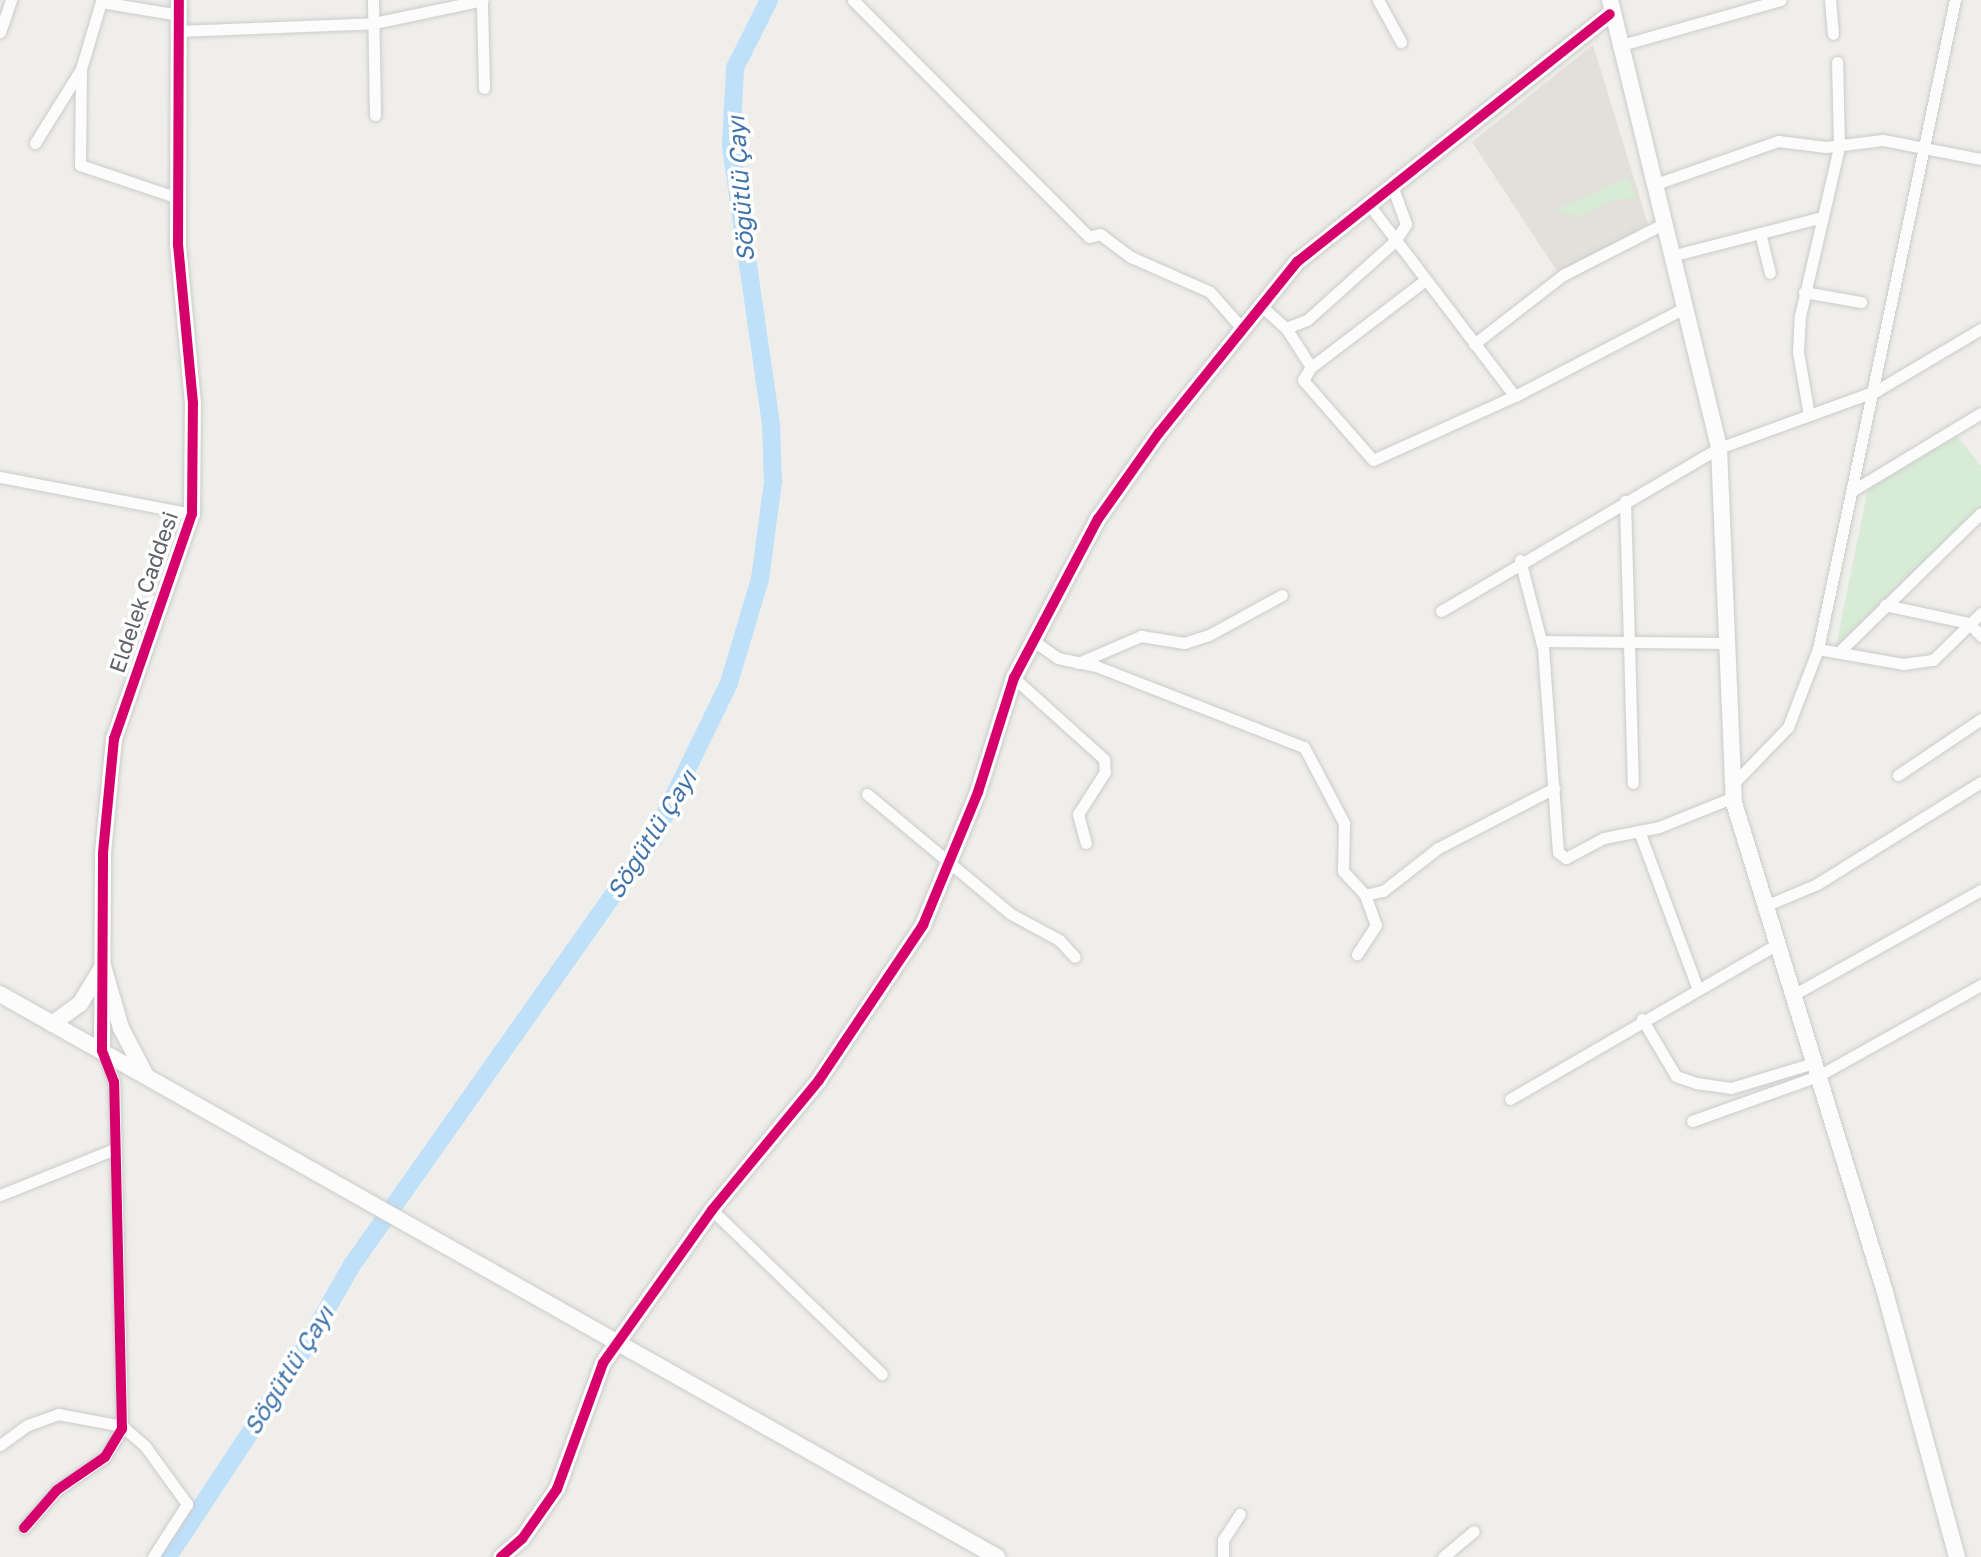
<!DOCTYPE html>
<meta charset="utf-8">
<style>
body{margin:0}
#map{position:relative;width:1981px;height:1557px;overflow:hidden;background:#efeeea;font-family:"Golos Text",sans-serif}
div>[style]{position:absolute}
[style*='--x']{left:calc(var(--x)*1px);top:calc(var(--y)*1px);width:calc(var(--w)*1px);rotate:calc(var(--a)*1deg)}
.education>*{inset:0;background:#e2e0da}
.green>*{inset:0;background:#d8ebd6}
.river>*{height:18px;margin:-9px;padding:0 9px;transform-origin:9px;border-radius:9px;background:#bfe0f9}
.roads{filter:drop-shadow(0 0 2px #cbcccc) drop-shadow(0 0 2px #cbcccc)}
.street>*{height:11px;margin:-5.5px;padding:0 5.5px;transform-origin:5.5px;border-radius:5.5px;background:#fdfcfc}
.secondary>*{height:16px;margin:-8px;padding:0 8px;transform-origin:8px;border-radius:8px;background:#fdfcfc}
.cycleway>*{height:10px;margin:-5px;padding:0 5px;transform-origin:5px;border-radius:5px;background:#d6006c}
span{translate:-50% -50%;white-space:nowrap;text-align:center;line-height:1.15;-webkit-text-stroke:7px #fff;paint-order:stroke}
.street-label{font-size:22px;color:#5f6368}
.water-label{font-size:24px;color:#4174aa;font-style:italic}
</style>
<div id="map">
<div class="education">
<div style="clip-path:polygon(1593px 45px,1648px 224px,1559px 274px,1472px 142px)"></div>
</div>
<div class="green">
<div style="clip-path:polygon(1628px 178px,1637px 198px,1617px 199px,1579px 216px,1554px 211px)"></div>
<div style="clip-path:polygon(1955px 433px,1981px 466px,1981px 510px,1836px 647px,1868px 489px)"></div>
</div>
<div class="river">
<div style="--x:168;--y:1557;--w:232;--a:-56.6"></div>
<div style="--x:296;--y:1363;--w:113;--a:-60.3"></div>
<div style="--x:352;--y:1265;--w:524;--a:-54.79"></div>
<div style="--x:654;--y:837;--w:171;--a:-64"></div>
<div style="--x:729;--y:683;--w:109;--a:-73.4"></div>
<div style="--x:760;--y:579;--w:99;--a:-82.4"></div>
<div style="--x:773;--y:481;--w:57;--a:-92"></div>
<div style="--x:771;--y:424;--w:282;--a:-98.2"></div>
<div style="--x:731;--y:145;--w:77;--a:-87"></div>
<div style="--x:735;--y:68;--w:76;--a:-63.4"></div>
</div>
<div class="roads">
<div class="street">
<div style="--x:373;--y:0;--w:115;--a:89"></div>
<div style="--x:853;--y:0;--w:334;--a:45.1"></div>
<div style="--x:1089;--y:237;--w:11;--a:-15"></div>
<div style="--x:1100;--y:234;--w:39;--a:37"></div>
<div style="--x:1131;--y:257;--w:86;--a:23.9"></div>
<div style="--x:1210;--y:292;--w:45;--a:48.6"></div>
<div style="--x:1378;--y:0;--w:48;--a:61.3"></div>
<div style="--x:1830;--y:0;--w:34;--a:85"></div>
<div style="--x:482;--y:5;--w:83;--a:88.6"></div>
<div style="--x:178;--y:31;--w:196;--a:-2.3"></div>
<div style="--x:374;--y:23;--w:111;--a:-11.9"></div>
<div style="--x:0;--y:32;--w:34;--a:-71"></div>
<div style="--x:1618;--y:46;--w:169;--a:-15.8"></div>
<div style="--x:81;--y:70;--w:95;--a:90.6"></div>
<div style="--x:80;--y:165;--w:103;--a:18.6"></div>
<div style="--x:35;--y:143;--w:87;--a:-58.1"></div>
<div style="--x:81;--y:69;--w:70;--a:-73.4"></div>
<div style="--x:101;--y:2;--w:79;--a:9.5"></div>
<div style="--x:1653;--y:185;--w:133;--a:-19.4"></div>
<div style="--x:1778;--y:141;--w:48;--a:7.1"></div>
<div style="--x:1826;--y:147;--w:57;--a:-7"></div>
<div style="--x:1883;--y:140;--w:100;--a:11"></div>
<div style="--x:1370;--y:206;--w:239;--a:52.7"></div>
<div style="--x:1760;--y:233;--w:41;--a:76"></div>
<div style="--x:1671;--y:256;--w:153;--a:-14.4"></div>
<div style="--x:1424;--y:281;--w:142;--a:142.7"></div>
<div style="--x:1311;--y:367;--w:15;--a:122"></div>
<div style="--x:1303;--y:380;--w:106;--a:48.8"></div>
<div style="--x:1373;--y:460;--w:156;--a:-24.3"></div>
<div style="--x:1515;--y:396;--w:191;--a:-27.5"></div>
<div style="--x:1804;--y:292;--w:58;--a:10"></div>
<div style="--x:1259;--y:304;--w:36;--a:42"></div>
<div style="--x:1286;--y:328;--w:22;--a:-21"></div>
<div style="--x:1307;--y:320;--w:118;--a:-41.9"></div>
<div style="--x:1395;--y:241;--w:20;--a:-57"></div>
<div style="--x:1406;--y:224;--w:38;--a:-110"></div>
<div style="--x:1286;--y:328;--w:46;--a:57.3"></div>
<div style="--x:1474;--y:344;--w:113;--a:-37.8"></div>
<div style="--x:1563;--y:275;--w:112;--a:-27"></div>
<div style="--x:1809;--y:415;--w:64;--a:-99.9"></div>
<div style="--x:1798;--y:352;--w:36;--a:-87"></div>
<div style="--x:1800;--y:316;--w:173;--a:-77"></div>
<div style="--x:1839;--y:147;--w:85;--a:-91.3"></div>
<div style="--x:0;--y:477;--w:196;--a:10.9"></div>
<div style="--x:1855;--y:489;--w:147;--a:-31.1"></div>
<div style="--x:1625;--y:501;--w:282;--a:88.4"></div>
<div style="--x:1520;--y:560;--w:91;--a:75.4"></div>
<div style="--x:1543;--y:648;--w:205;--a:85.8"></div>
<div style="--x:1558;--y:852;--w:10;--a:37"></div>
<div style="--x:1566;--y:858;--w:43;--a:-27.8"></div>
<div style="--x:1604;--y:838;--w:56;--a:-11.3"></div>
<div style="--x:1659;--y:827;--w:81;--a:-21.8"></div>
<div style="--x:1885;--y:605;--w:86;--a:12.1"></div>
<div style="--x:1969;--y:623;--w:18;--a:47"></div>
<div style="--x:1441;--y:611;--w:322;--a:-30.4"></div>
<div style="--x:1719;--y:448;--w:167;--a:-20"></div>
<div style="--x:1876;--y:391;--w:122;--a:-30.6"></div>
<div style="--x:1541;--y:641;--w:186;--a:0.6"></div>
<div style="--x:1035;--y:642;--w:28;--a:35"></div>
<div style="--x:1058;--y:658;--w:39;--a:12"></div>
<div style="--x:1096;--y:666;--w:223;--a:21.3"></div>
<div style="--x:1304;--y:747;--w:86;--a:62.2"></div>
<div style="--x:1344;--y:823;--w:48;--a:91.2"></div>
<div style="--x:1343;--y:871;--w:33;--a:47"></div>
<div style="--x:1365;--y:895;--w:32;--a:70"></div>
<div style="--x:1376;--y:925;--w:35;--a:123"></div>
<div style="--x:1818;--y:649;--w:86;--a:10"></div>
<div style="--x:1903;--y:664;--w:30;--a:-8"></div>
<div style="--x:1933;--y:660;--w:67;--a:-44.4"></div>
<div style="--x:1842;--y:649;--w:194;--a:-44.4"></div>
<div style="--x:1078;--y:663;--w:69;--a:-23.2"></div>
<div style="--x:1141;--y:636;--w:44;--a:9.2"></div>
<div style="--x:1184;--y:643;--w:26;--a:-18"></div>
<div style="--x:1209;--y:635;--w:83;--a:-28.7"></div>
<div style="--x:1014;--y:678;--w:121;--a:42"></div>
<div style="--x:1104;--y:759;--w:13;--a:86"></div>
<div style="--x:1105;--y:772;--w:50;--a:122.7"></div>
<div style="--x:1078;--y:814;--w:30;--a:75"></div>
<div style="--x:1898;--y:775;--w:100;--a:-34"></div>
<div style="--x:1732;--y:785;--w:81;--a:-46"></div>
<div style="--x:1788;--y:727;--w:84;--a:-69"></div>
<div style="--x:1818;--y:649;--w:663;--a:-78.08"></div>
<div style="--x:867;--y:794;--w:187;--a:39.8"></div>
<div style="--x:1011;--y:914;--w:55;--a:28.4"></div>
<div style="--x:1059;--y:940;--w:23;--a:47"></div>
<div style="--x:1639;--y:831;--w:166;--a:69.6"></div>
<div style="--x:1365;--y:895;--w:18;--a:-13"></div>
<div style="--x:1383;--y:891;--w:70;--a:-38"></div>
<div style="--x:1438;--y:848;--w:131;--a:-27.3"></div>
<div style="--x:1765;--y:906;--w:56;--a:-22.9"></div>
<div style="--x:1817;--y:884;--w:193;--a:-31.9"></div>
<div style="--x:1793;--y:995;--w:215;--a:-29.2"></div>
<div style="--x:1642;--y:1019;--w:66;--a:59.2"></div>
<div style="--x:1676;--y:1076;--w:21;--a:19"></div>
<div style="--x:1696;--y:1083;--w:35;--a:8"></div>
<div style="--x:1731;--y:1088;--w:87;--a:-16.8"></div>
<div style="--x:1510;--y:1099;--w:309;--a:-30.1"></div>
<div style="--x:1692;--y:1121;--w:134;--a:-19.7"></div>
<div style="--x:1818;--y:1076;--w:187;--a:-29.2"></div>
<div style="--x:0;--y:1195;--w:121;--a:-21.9"></div>
<div style="--x:712;--y:1210;--w:236;--a:44"></div>
<div style="--x:0;--y:1445;--w:34;--a:-36"></div>
<div style="--x:28;--y:1425;--w:32;--a:-20"></div>
<div style="--x:58;--y:1414;--w:65;--a:10.6"></div>
<div style="--x:122;--y:1426;--w:30;--a:41"></div>
<div style="--x:145;--y:1446;--w:72;--a:54.1"></div>
<div style="--x:187;--y:1504;--w:63;--a:122.7"></div>
<div style="--x:24;--y:1528;--w:50;--a:-49"></div>
<div style="--x:57;--y:1490;--w:58;--a:-34.5"></div>
<div style="--x:105;--y:1457;--w:33;--a:-59"></div>
<div style="--x:122;--y:1429;--w:347;--a:-91.3"></div>
<div style="--x:114;--y:1082;--w:33;--a:-110"></div>
<div style="--x:1223;--y:1557;--w:17;--a:-90"></div>
<div style="--x:1223;--y:1540;--w:31;--a:-57"></div>
<div style="--x:1443;--y:1557;--w:40;--a:-40"></div>
</div>
<div class="secondary">
<div style="--x:1610;--y:0;--w:461;--a:76.3"></div>
<div style="--x:1719;--y:448;--w:355;--a:87.6"></div>
<div style="--x:1734;--y:803;--w:512;--a:72.84"></div>
<div style="--x:1885;--y:1292;--w:275;--a:74.8"></div>
<div style="--x:0;--y:994;--w:1145;--a:29.45"></div>
<div style="--x:52;--y:1024;--w:34;--a:-36"></div>
<div style="--x:80;--y:1004;--w:44;--a:-58.8"></div>
<div style="--x:103;--y:966;--w:65;--a:73.8"></div>
<div style="--x:121;--y:1028;--w:52;--a:62.4"></div>
<div style="--x:102;--y:1050;--w:197;--a:-89.7"></div>
<div style="--x:103;--y:853;--w:115;--a:-84.5"></div>
<div style="--x:114;--y:739;--w:238;--a:-70.9"></div>
<div style="--x:192;--y:514;--w:111;--a:-89.5"></div>
<div style="--x:193;--y:403;--w:159;--a:-95.4"></div>
<div style="--x:178;--y:245;--w:245;--a:-89.8"></div>
<div style="--x:501;--y:1557;--w:28;--a:-41"></div>
<div style="--x:522;--y:1539;--w:61;--a:-55"></div>
<div style="--x:557;--y:1489;--w:134;--a:-69.9"></div>
<div style="--x:603;--y:1363;--w:188;--a:-54.5"></div>
<div style="--x:712;--y:1210;--w:168;--a:-50.5"></div>
<div style="--x:819;--y:1080;--w:187;--a:-56.1"></div>
<div style="--x:923;--y:925;--w:144;--a:-67.5"></div>
<div style="--x:978;--y:792;--w:120;--a:-72.5"></div>
<div style="--x:1014;--y:678;--w:180;--a:-62.2"></div>
<div style="--x:1098;--y:519;--w:105;--a:-54.7"></div>
<div style="--x:1159;--y:433;--w:220;--a:-51.1"></div>
<div style="--x:1297;--y:262;--w:399;--a:-38.4"></div>
</div>
</div>
<div class="cycleway">
<div style="--x:24;--y:1528;--w:50;--a:-49"></div>
<div style="--x:57;--y:1490;--w:58;--a:-34.5"></div>
<div style="--x:105;--y:1457;--w:33;--a:-59"></div>
<div style="--x:122;--y:1429;--w:347;--a:-91.3"></div>
<div style="--x:114;--y:1082;--w:34;--a:-111"></div>
<div style="--x:102;--y:1050;--w:197;--a:-89.7"></div>
<div style="--x:103;--y:853;--w:115;--a:-84.5"></div>
<div style="--x:114;--y:739;--w:238;--a:-70.9"></div>
<div style="--x:192;--y:514;--w:111;--a:-89.5"></div>
<div style="--x:193;--y:403;--w:159;--a:-95.4"></div>
<div style="--x:178;--y:245;--w:245;--a:-89.8"></div>
<div style="--x:501;--y:1557;--w:28;--a:-41"></div>
<div style="--x:522;--y:1539;--w:61;--a:-55"></div>
<div style="--x:557;--y:1489;--w:134;--a:-69.9"></div>
<div style="--x:603;--y:1363;--w:188;--a:-54.5"></div>
<div style="--x:712;--y:1210;--w:168;--a:-50.5"></div>
<div style="--x:819;--y:1080;--w:187;--a:-56.1"></div>
<div style="--x:923;--y:925;--w:144;--a:-67.5"></div>
<div style="--x:978;--y:792;--w:120;--a:-72.5"></div>
<div style="--x:1014;--y:678;--w:180;--a:-62.2"></div>
<div style="--x:1098;--y:519;--w:105;--a:-54.7"></div>
<div style="--x:1159;--y:433;--w:220;--a:-51.1"></div>
<div style="--x:1297;--y:262;--w:399;--a:-38.4"></div>
</div>
<div class="street-label">
<span style="left:143px;top:592px;rotate:-71deg">Eldelek Caddesi</span>
</div>
<div class="water-label">
<span style="left:740px;top:189px;rotate:-94deg">Söğütlü Çayı</span>
<span style="left:651px;top:834px;rotate:-58deg">Söğütlü Çayı</span>
<span style="left:288px;top:1370px;rotate:-58deg">Söğütlü Çayı</span>
</div>
</div>
